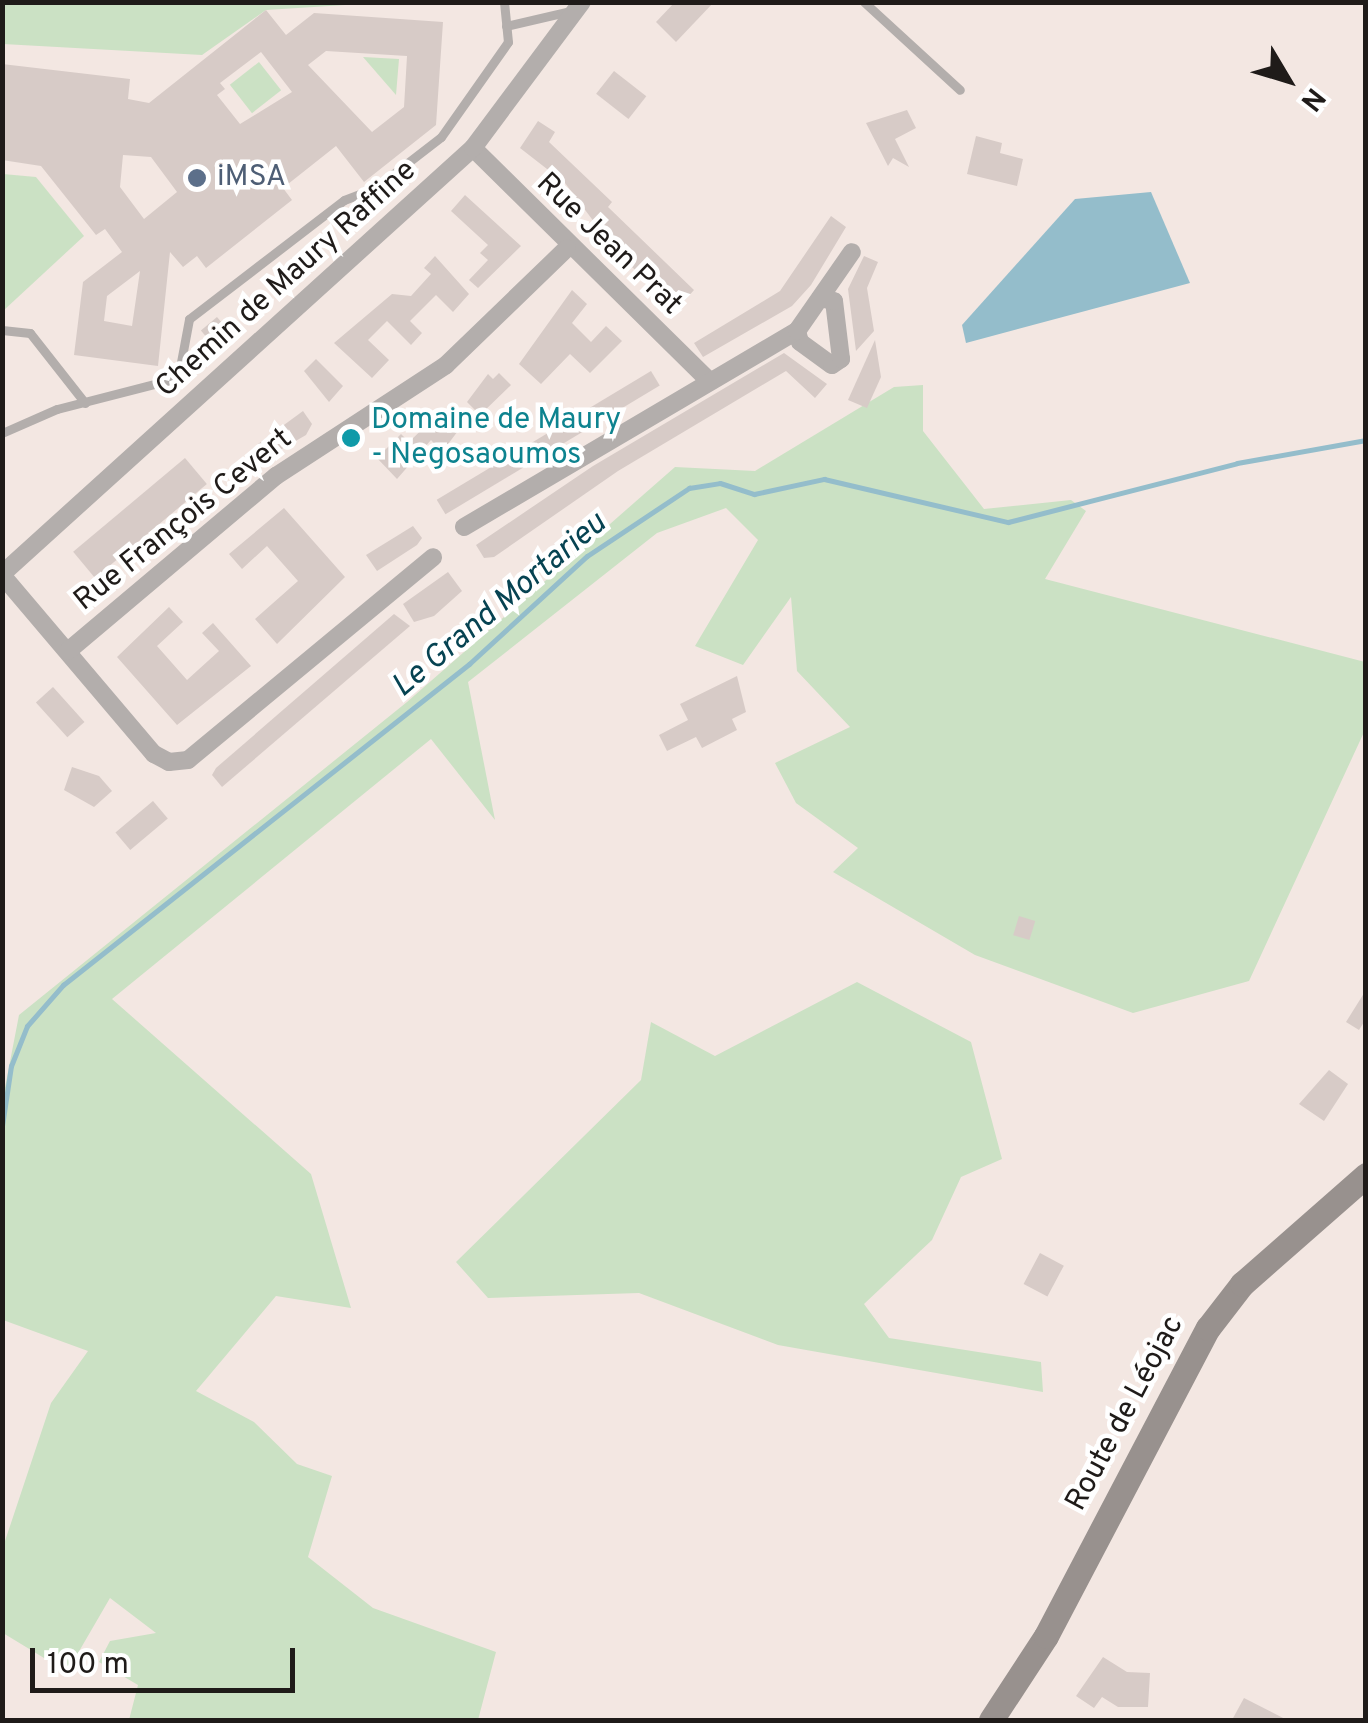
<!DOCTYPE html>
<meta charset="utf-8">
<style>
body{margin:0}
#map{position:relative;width:1368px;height:1723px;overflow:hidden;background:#f3e7e2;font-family:Overpass,sans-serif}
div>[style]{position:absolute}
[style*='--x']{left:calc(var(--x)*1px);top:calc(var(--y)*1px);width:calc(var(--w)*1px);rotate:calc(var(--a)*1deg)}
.green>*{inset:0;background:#cbe1c4;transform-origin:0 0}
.water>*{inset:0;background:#94bdcb}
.stream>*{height:5px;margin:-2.5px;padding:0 2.5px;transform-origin:2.5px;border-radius:2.5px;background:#94bdcb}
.building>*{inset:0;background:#d7cbc7;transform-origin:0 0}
.service>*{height:9px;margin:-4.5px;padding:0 4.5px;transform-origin:4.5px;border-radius:4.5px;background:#b3aeac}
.minor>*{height:18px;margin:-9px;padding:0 9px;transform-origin:9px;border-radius:9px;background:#b3aeac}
.secondary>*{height:25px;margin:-12.5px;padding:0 12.5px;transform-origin:12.5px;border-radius:12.5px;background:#98918e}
.dots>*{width:28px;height:28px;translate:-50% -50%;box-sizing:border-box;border:5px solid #fff;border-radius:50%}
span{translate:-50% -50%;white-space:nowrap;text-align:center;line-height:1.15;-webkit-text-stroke:9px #fff;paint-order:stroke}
.service-label{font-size:30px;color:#4e5e75}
.left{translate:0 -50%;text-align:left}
.street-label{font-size:30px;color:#1f1b19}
.culture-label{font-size:30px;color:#0d838f}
.water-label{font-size:32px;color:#064352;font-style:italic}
.frame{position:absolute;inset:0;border:5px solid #1f1b19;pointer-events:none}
.north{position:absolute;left:1238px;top:30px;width:100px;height:100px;-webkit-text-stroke:8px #fff;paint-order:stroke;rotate:128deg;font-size:28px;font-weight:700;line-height:40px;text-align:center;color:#1f1b19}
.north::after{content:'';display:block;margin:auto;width:35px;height:45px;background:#1f1b19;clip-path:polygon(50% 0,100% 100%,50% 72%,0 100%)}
.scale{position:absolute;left:30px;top:1648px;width:265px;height:45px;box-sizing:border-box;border:5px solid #1f1b19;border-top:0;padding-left:12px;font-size:30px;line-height:35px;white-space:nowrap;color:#1f1b19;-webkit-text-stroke:8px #fff;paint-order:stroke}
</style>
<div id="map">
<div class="green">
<div style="clip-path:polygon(2px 3px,377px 3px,266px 10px,202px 55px,3px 44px)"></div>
<div style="clip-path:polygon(363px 57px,399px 59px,396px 95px)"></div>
<div style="left:259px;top:62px;width:36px;height:37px;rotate:52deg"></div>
<div style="clip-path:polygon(3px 174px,36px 177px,84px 236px,3px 311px)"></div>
<div style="clip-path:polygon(923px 385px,923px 431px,984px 509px,1071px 500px,1086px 511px,1045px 579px,1365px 662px,1365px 730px,1249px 981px,1133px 1013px,975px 955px,833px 872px,858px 848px,796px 803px,775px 763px,850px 727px,797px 671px,791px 597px,743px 665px,695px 646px,758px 540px,726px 508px,657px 533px,468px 682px,495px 820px,431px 739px,112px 999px,311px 1174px,351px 1308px,276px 1296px,196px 1391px,254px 1422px,297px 1464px,332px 1476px,308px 1557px,373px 1608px,496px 1652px,478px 1720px,129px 1720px,138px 1685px,99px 1662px,110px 1641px,156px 1633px,110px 1598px,67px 1672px,3px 1633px,3px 1547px,51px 1403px,88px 1351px,3px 1320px,3px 1098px,19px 1015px,407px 702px,675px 467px,755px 471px,894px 387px)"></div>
<div style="clip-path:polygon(857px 982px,971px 1042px,1002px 1159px,961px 1177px,932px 1240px,864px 1304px,889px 1338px,1041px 1362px,1043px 1392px,778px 1345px,639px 1293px,488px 1298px,456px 1262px,641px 1080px,651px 1022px,715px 1056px)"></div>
</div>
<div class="water">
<div style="clip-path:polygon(1151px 192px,1190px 283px,966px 343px,962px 325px,1075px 199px)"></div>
</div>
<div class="stream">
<div style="--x:2;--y:1126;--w:61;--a:-81.5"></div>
<div style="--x:11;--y:1066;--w:43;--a:-68.2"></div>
<div style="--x:27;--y:1026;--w:55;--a:-48.7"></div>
<div style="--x:63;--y:985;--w:518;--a:-38.33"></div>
<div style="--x:469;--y:664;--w:160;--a:-42.5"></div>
<div style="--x:587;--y:556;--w:123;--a:-33.7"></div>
<div style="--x:689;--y:488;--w:31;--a:-9"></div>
<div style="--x:720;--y:483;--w:36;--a:18"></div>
<div style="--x:754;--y:494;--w:72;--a:-12.1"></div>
<div style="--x:824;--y:479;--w:189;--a:13.2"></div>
<div style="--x:1008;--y:522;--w:236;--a:-14.4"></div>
<div style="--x:1237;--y:463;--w:131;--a:-10.1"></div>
</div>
<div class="building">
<div style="clip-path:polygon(675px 2px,714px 2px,676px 42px,656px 22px)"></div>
<div style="clip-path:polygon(evenodd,266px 10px,286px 35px,314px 13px,443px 22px,436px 125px,364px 182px,336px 146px,283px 188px,292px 200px,206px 268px,197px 256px,183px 267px,170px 252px,158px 366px,74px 355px,83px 282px,122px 252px,105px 229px,96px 235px,41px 166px,2px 160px,2px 64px,130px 79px,128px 99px,149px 103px,266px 10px,326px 51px,407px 56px,404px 107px,372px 132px,308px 65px,326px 51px,266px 10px,261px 52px,292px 92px,240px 124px,217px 95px,225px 89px,220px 83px,261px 52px,266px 10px,123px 155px,151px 157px,177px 192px,144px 219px,120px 187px,123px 155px,266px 10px,140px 271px,132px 326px,104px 321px,107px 296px,140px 271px)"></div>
<div style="left:614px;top:71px;width:41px;height:29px;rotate:38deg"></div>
<div style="clip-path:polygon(907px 110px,916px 128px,895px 139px,909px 167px,893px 158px,888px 166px,866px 123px)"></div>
<div style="clip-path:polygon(538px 121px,555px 132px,549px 142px,612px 202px,608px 207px,694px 290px,677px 309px,618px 254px,565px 183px,520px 148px)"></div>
<div style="clip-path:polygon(976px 136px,1002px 143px,1000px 153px,1023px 159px,1017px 186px,967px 174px)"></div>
<div style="clip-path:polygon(465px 195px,521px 246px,478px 288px,469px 280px,488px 260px,480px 253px,488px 245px,451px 211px)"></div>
<div style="clip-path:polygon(831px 216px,846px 227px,811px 285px,792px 306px,703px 357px,694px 343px,780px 291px)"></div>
<div style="clip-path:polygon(435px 256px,469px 294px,453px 312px,436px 295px,410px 321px,422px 333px,411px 345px,387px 321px,368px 340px,389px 360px,372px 378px,334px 343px,392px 294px,411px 296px,431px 274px,424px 268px)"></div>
<div style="clip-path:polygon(864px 256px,878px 262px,867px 288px,874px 331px,856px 351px,848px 289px)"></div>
<div style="clip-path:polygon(572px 290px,587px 304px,572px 323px,591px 342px,606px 326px,622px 341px,590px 373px,570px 354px,541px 384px,519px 364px)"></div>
<div style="left:217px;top:317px;width:25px;height:21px;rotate:50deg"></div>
<div style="clip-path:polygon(875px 340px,881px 377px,867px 408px,848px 400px)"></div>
<div style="clip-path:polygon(784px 353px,827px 384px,815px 398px,786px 371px,618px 471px,494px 557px,484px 558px,476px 545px,593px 466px)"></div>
<div style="clip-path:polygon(316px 359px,343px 386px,329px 402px,304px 371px)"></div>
<div style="left:651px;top:371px;width:17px;height:250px;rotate:59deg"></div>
<div style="clip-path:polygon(499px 373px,511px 385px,480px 415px,467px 402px,488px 374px,493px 379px)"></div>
<div style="clip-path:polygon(451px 410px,464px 423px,442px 452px,431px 440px,397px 479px,377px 458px,401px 434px,409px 442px,441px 411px,446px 416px)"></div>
<div style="clip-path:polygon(303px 411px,312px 424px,306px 435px,268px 457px,258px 444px)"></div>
<div style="left:185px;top:458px;width:34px;height:146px;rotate:50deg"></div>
<div style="clip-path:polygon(284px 508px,345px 577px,277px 644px,255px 619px,298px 581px,267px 546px,242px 569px,229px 554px)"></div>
<div style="clip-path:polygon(413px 526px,422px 538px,417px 545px,377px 571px,366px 555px)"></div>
<div style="clip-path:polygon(448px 572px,462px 591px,434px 616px,414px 622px,403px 604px)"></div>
<div style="clip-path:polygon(169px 607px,183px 622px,157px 646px,187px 680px,219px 651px,202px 633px,213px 623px,251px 666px,177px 725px,117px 657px)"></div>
<div style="clip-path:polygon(394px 614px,410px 626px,222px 787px,212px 775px,216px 768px)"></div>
<div style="clip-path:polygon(737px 676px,746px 712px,732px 719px,737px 730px,702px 748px,696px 737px,667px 751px,659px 735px,688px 720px,680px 704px)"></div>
<div style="left:53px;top:687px;width:47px;height:23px;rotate:48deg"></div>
<div style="clip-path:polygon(72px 767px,99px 776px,112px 791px,94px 807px,64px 790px)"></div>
<div style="left:153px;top:801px;width:23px;height:49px;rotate:50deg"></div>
<div style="left:1019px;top:916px;width:17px;height:20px;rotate:17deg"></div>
<div style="clip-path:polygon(1366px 990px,1366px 1019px,1359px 1030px,1346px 1022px)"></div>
<div style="clip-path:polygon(1329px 1070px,1348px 1084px,1324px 1121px,1299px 1104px)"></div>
<div style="left:1040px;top:1253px;width:27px;height:35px;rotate:28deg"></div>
<div style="clip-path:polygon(1103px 1657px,1127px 1672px,1150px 1673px,1148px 1707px,1118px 1707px,1102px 1697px,1094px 1708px,1076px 1696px)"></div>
<div style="clip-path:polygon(1244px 1698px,1287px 1720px,1232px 1720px)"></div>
</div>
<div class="service">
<div style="--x:864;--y:2;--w:130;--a:42.5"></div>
<div style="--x:506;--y:26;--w:70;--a:-13.2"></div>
<div style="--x:2;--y:330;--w:28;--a:6"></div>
<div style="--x:30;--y:333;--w:89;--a:51.8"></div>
<div style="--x:2;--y:433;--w:60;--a:-23.6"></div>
<div style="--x:57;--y:409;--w:125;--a:-14.4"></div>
<div style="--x:178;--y:378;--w:60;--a:-79.4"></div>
<div style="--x:189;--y:319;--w:195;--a:-37.5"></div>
<div style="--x:344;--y:200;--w:33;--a:-21"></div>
<div style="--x:375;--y:188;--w:83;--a:-37.7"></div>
<div style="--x:441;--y:137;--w:116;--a:-54.8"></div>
<div style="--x:508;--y:42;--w:40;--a:-95.7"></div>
</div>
<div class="minor">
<div style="--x:473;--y:148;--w:329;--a:44.6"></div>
<div style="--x:797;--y:331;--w:11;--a:75"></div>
<div style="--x:800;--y:342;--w:39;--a:36"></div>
<div style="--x:832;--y:365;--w:11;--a:-34"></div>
<div style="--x:841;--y:359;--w:58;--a:-96.9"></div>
<div style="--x:834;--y:301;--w:14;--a:-168"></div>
<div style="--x:464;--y:527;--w:386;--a:-30.5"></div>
<div style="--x:797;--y:331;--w:96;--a:-55.2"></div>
<div style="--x:2;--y:574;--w:635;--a:-42.13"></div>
<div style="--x:473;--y:148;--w:182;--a:-53.3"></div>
<div style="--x:2;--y:575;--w:235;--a:49.7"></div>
<div style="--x:154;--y:754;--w:17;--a:28"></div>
<div style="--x:169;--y:762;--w:19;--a:-6"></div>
<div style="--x:188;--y:760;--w:318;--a:-39.6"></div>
<div style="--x:68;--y:651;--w:272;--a:-40.1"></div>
<div style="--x:276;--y:476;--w:203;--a:-33.1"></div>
<div style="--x:446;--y:365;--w:168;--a:-44"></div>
</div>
<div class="secondary">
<div style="--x:991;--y:1720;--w:100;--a:-56.8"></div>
<div style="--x:1046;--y:1636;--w:348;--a:-62.3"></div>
<div style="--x:1208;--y:1328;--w:56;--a:-52.3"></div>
<div style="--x:1242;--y:1284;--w:165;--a:-41.3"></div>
</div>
<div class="dots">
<div style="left:197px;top:178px;background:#5c6f8a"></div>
<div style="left:351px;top:438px;background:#0f9aa8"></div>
</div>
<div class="service-label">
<span class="left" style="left:217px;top:178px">iMSA</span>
</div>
<div class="street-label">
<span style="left:608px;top:245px;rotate:44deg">Rue Jean Prat</span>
<span style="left:287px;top:280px;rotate:-42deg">Chemin de Maury Raffine</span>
<span style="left:184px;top:521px;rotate:-39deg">Rue François Cevert</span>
<span style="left:1126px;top:1414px;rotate:-62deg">Route de Léojac</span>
</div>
<div class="culture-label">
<span class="left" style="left:371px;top:438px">Domaine de Maury<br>- Negosaoumos</span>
</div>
<div class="water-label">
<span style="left:500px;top:606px;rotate:-40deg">Le Grand Mortarieu</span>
</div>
<div class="frame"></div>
<div class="north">N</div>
<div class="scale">100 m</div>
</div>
